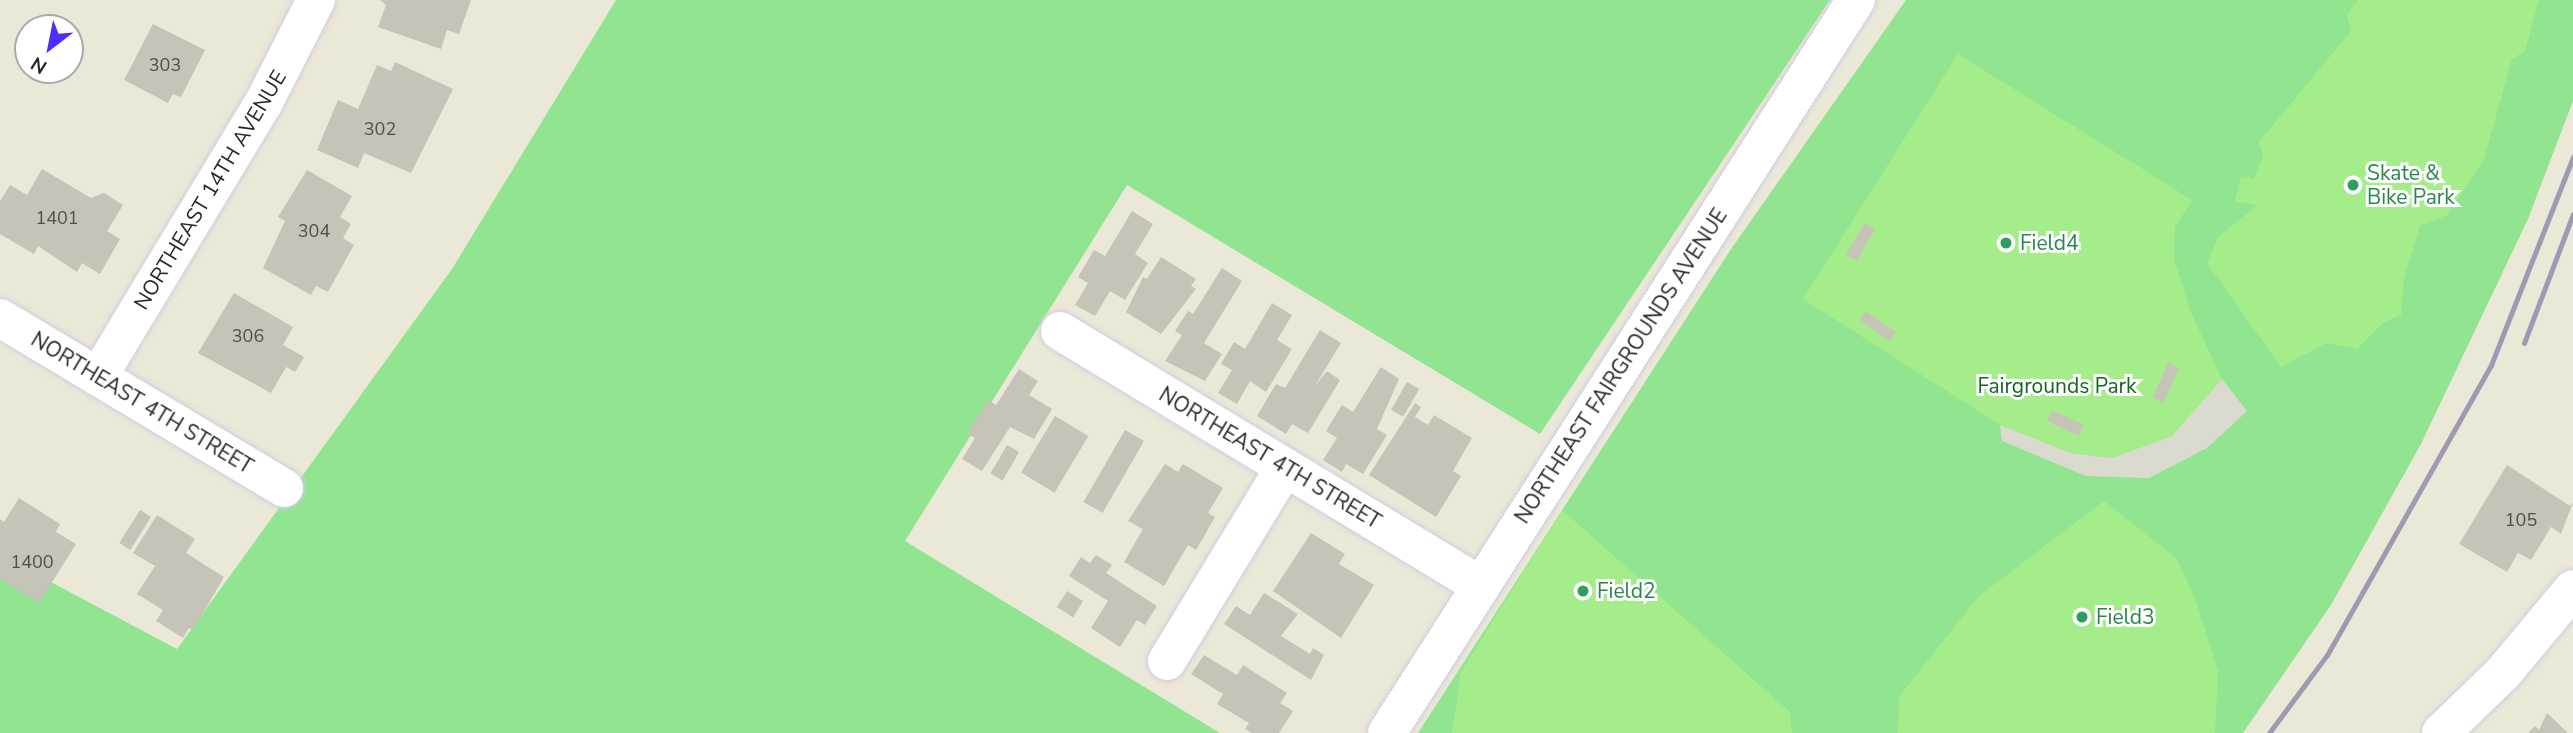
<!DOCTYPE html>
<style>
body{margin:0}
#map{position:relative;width:2573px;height:733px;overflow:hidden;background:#ebe8d7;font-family:"Nunito Sans",sans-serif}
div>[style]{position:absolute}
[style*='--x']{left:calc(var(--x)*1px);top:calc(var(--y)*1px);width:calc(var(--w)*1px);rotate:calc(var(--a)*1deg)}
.green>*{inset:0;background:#92e590}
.pitch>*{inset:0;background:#a5ed8b}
.plaza>*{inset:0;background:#dbdace}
.building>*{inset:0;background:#c6c4b7;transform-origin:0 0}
.roads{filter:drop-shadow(0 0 2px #cfcde1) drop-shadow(0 0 2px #cfcde1)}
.street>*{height:38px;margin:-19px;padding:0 19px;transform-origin:19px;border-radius:19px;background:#fff}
.secondary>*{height:38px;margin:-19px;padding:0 19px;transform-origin:19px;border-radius:19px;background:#fff}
.rail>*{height:5px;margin:-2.5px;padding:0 2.5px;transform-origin:2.5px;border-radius:2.5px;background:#9e9ab3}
.dots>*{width:19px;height:19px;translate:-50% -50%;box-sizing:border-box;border:4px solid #fff;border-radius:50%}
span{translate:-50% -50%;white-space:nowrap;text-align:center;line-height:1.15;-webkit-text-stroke:6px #fff;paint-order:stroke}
.number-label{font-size:18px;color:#4f4e4b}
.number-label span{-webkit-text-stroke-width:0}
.leisure-label{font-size:21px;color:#27864d}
.left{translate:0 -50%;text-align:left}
.street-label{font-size:21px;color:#272727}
.park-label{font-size:21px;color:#15661e}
.north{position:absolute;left:14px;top:14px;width:70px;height:70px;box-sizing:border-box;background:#fff;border:2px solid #a9a9a9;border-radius:50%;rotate:212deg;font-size:19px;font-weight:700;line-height:28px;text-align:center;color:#272727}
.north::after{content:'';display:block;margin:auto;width:24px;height:32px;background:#4a30ff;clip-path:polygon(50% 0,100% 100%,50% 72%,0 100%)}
</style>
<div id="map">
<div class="green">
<div style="clip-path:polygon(616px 0,1830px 0,1540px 434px,1127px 185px,905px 541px,1220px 733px,0 733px,0 555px,177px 649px,452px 269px)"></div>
<div style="clip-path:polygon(1906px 0,2573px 0,2573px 101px,2528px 219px,2421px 444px,2331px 605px,2243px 733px,1418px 733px,1731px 249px)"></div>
</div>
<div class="pitch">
<div style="clip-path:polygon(2358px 0,2539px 0,2525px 51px,2512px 59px,2484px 159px,2447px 215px,2420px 226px,2404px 278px,2401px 315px,2384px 322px,2357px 349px,2326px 343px,2281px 367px,2207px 263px,2219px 236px,2258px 205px,2235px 201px,2241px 176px,2254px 179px,2263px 155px,2259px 142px,2351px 31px,2347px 15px)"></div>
<div style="clip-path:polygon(1958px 54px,2192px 200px,2175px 227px,2174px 259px,2191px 313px,2222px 379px,2172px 436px,2112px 458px,2070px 453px,2000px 425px,1803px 299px)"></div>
<div style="clip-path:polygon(2104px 501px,2176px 558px,2194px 595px,2218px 671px,2215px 733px,1898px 733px,1899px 697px,1978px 597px)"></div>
<div style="clip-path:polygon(1562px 510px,1790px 712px,1792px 733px,1452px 733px,1461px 672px)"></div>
</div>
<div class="plaza">
<div style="clip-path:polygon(2222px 379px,2247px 411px,2207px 448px,2149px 478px,2086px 476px,2002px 441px,2000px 425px,2070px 453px,2112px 458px,2172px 436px)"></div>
</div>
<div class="building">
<div style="clip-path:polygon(380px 0,471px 0,459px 34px,447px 30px,441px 49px,378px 27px,386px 5px)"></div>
<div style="clip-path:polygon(153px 24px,205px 50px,181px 97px,173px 94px,168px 103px,124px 80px)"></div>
<div style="clip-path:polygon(395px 62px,453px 89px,411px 173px,364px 153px,358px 168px,317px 150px,338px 100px,358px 109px,377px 65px,391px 71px)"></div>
<div style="clip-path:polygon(42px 169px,91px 198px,104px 193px,123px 205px,107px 231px,120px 239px,100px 274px,82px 263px,77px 272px,38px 246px,34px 254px,0 234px,0 201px,10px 185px,27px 195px)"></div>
<div style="clip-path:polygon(307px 170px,352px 196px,340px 217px,351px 224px,343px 238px,354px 245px,328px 292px,316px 286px,311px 295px,263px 268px,285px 221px,278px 217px)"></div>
<div style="clip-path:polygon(1132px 211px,1153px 224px,1135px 254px,1148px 263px,1125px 300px,1110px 291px,1095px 316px,1075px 305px,1088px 283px,1078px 277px,1094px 250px,1105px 256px)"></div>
<div style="left:1865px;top:223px;width:12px;height:37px;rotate:31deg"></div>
<div style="clip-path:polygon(1161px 257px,1196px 279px,1191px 286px,1196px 289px,1161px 334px,1126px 312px,1143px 277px,1147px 279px)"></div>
<div style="clip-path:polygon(1222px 268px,1242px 281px,1204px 343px,1222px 354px,1205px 381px,1165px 361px,1182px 335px,1175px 331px,1188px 311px,1193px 314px)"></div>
<div style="clip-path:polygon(234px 293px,293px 327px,283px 345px,304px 357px,295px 372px,286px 367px,271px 393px,198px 353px)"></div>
<div style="clip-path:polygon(1272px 303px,1292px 315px,1277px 340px,1292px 349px,1266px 392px,1250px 381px,1237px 404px,1218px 393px,1232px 370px,1221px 364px,1234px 342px,1245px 349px)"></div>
<div style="left:1866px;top:311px;width:37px;height:11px;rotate:35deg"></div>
<div style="clip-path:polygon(1320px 330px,1341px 343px,1315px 386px,1327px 371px,1340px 380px,1308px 433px,1292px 424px,1286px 434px,1257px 416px,1276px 384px,1285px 388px)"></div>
<div style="left:2168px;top:363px;width:12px;height:38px;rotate:24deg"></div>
<div style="clip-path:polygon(1381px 367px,1399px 379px,1377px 429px,1387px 435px,1363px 474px,1346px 464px,1342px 472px,1323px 460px,1337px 438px,1326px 431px,1342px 405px,1353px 412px)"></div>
<div style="clip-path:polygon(1019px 369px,1038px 381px,1029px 395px,1052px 409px,1034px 439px,1010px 427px,982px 471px,962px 459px,975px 438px,967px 434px,988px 400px,996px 405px)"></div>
<div style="left:1407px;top:382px;width:14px;height:32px;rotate:30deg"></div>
<div style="clip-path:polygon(1415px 403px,1421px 407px,1415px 417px,1428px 425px,1434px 415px,1472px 438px,1453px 471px,1461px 476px,1436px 517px,1369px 475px)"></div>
<div style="left:2052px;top:410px;width:35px;height:12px;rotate:25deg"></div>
<div style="left:1055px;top:416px;width:39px;height:66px;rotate:31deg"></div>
<div style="left:1125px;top:430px;width:22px;height:83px;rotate:30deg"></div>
<div style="left:1007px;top:445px;width:14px;height:33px;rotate:30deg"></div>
<div style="clip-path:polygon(1165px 464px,1178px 472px,1183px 464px,1223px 488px,1208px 513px,1215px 517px,1196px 550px,1188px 545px,1164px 586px,1124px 562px,1143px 529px,1128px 521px)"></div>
<div style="clip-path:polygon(2507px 465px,2570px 506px,2573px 502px,2561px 534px,2551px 527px,2531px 560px,2518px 553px,2507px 572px,2459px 544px)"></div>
<div style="clip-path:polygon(19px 498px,60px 524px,56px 532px,76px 544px,39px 603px,0 579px,0 519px,4px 522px)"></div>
<div style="left:140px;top:510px;width:13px;height:39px;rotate:32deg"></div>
<div style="clip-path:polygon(157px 515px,195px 539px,186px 553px,224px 577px,193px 630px,189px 628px,183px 638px,156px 621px,163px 610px,137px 594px,155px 566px,133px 553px)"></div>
<div style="clip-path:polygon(1311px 533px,1345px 554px,1339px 564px,1374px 585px,1341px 638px,1273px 591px)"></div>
<div style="clip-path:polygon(1096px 555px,1112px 565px,1106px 573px,1157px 606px,1145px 625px,1137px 620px,1120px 647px,1091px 628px,1108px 601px,1069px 576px,1081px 557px,1090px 563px)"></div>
<div style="left:1067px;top:591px;width:19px;height:19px;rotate:32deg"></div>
<div style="clip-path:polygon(1264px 593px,1298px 614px,1281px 636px,1310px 654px,1313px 648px,1324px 655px,1311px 680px,1224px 624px,1236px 606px,1250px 615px)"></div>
<div style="clip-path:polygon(1204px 655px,1237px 675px,1243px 665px,1287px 693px,1280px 703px,1293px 711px,1279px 733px,1252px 733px,1245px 729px,1249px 723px,1217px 704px,1223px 694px,1191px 674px)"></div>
<div style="clip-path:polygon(2547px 713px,2568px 733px,2528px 733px,2535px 726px,2539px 730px)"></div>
</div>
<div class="roads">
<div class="street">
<div style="--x:0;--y:318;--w:331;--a:30.9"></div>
<div style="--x:1060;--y:331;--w:492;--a:31.2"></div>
<div style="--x:98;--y:377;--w:319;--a:-58.9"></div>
<div style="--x:263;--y:104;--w:117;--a:-63"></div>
<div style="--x:1167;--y:661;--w:227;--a:-58.7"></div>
<div style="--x:1387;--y:733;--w:870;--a:-57.39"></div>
</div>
<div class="secondary">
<div style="--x:2441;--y:733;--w:86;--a:-44.1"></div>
<div style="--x:2503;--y:673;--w:109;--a:-50.2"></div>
</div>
</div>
<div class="rail">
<div style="--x:2524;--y:343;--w:138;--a:-69.2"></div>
<div style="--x:2269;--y:733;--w:97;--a:-53.4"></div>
<div style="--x:2327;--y:655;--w:333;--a:-60.5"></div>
<div style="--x:2491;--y:365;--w:224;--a:-68.5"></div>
</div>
<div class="dots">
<div style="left:2353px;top:185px;background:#2e9e5b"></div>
<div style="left:2006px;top:243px;background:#2e9e5b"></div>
<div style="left:1583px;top:591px;background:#2e9e5b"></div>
<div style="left:2082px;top:617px;background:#2e9e5b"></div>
</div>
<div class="number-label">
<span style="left:165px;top:65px">303</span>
<span style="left:380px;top:129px">302</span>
<span style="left:57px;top:218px">1401</span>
<span style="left:314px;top:231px">304</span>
<span style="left:248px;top:336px">306</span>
<span style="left:2521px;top:520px">105</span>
<span style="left:32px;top:562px">1400</span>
</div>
<div class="leisure-label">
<span class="left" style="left:2367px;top:185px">Skate &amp;<br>Bike Park</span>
<span class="left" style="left:2020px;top:243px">Field4</span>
<span class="left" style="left:1597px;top:591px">Field2</span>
<span class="left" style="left:2096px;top:617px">Field3</span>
</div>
<div class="street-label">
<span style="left:210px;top:190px;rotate:-59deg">NORTHEAST 14TH AVENUE</span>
<span style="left:1621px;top:366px;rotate:-57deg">NORTHEAST FAIRGROUNDS AVENUE</span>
<span style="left:142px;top:403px;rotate:31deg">NORTHEAST 4TH STREET</span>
<span style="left:1270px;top:458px;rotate:31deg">NORTHEAST 4TH STREET</span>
</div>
<div class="park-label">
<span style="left:2057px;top:386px">Fairgrounds Park</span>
</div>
<div class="north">N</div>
</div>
